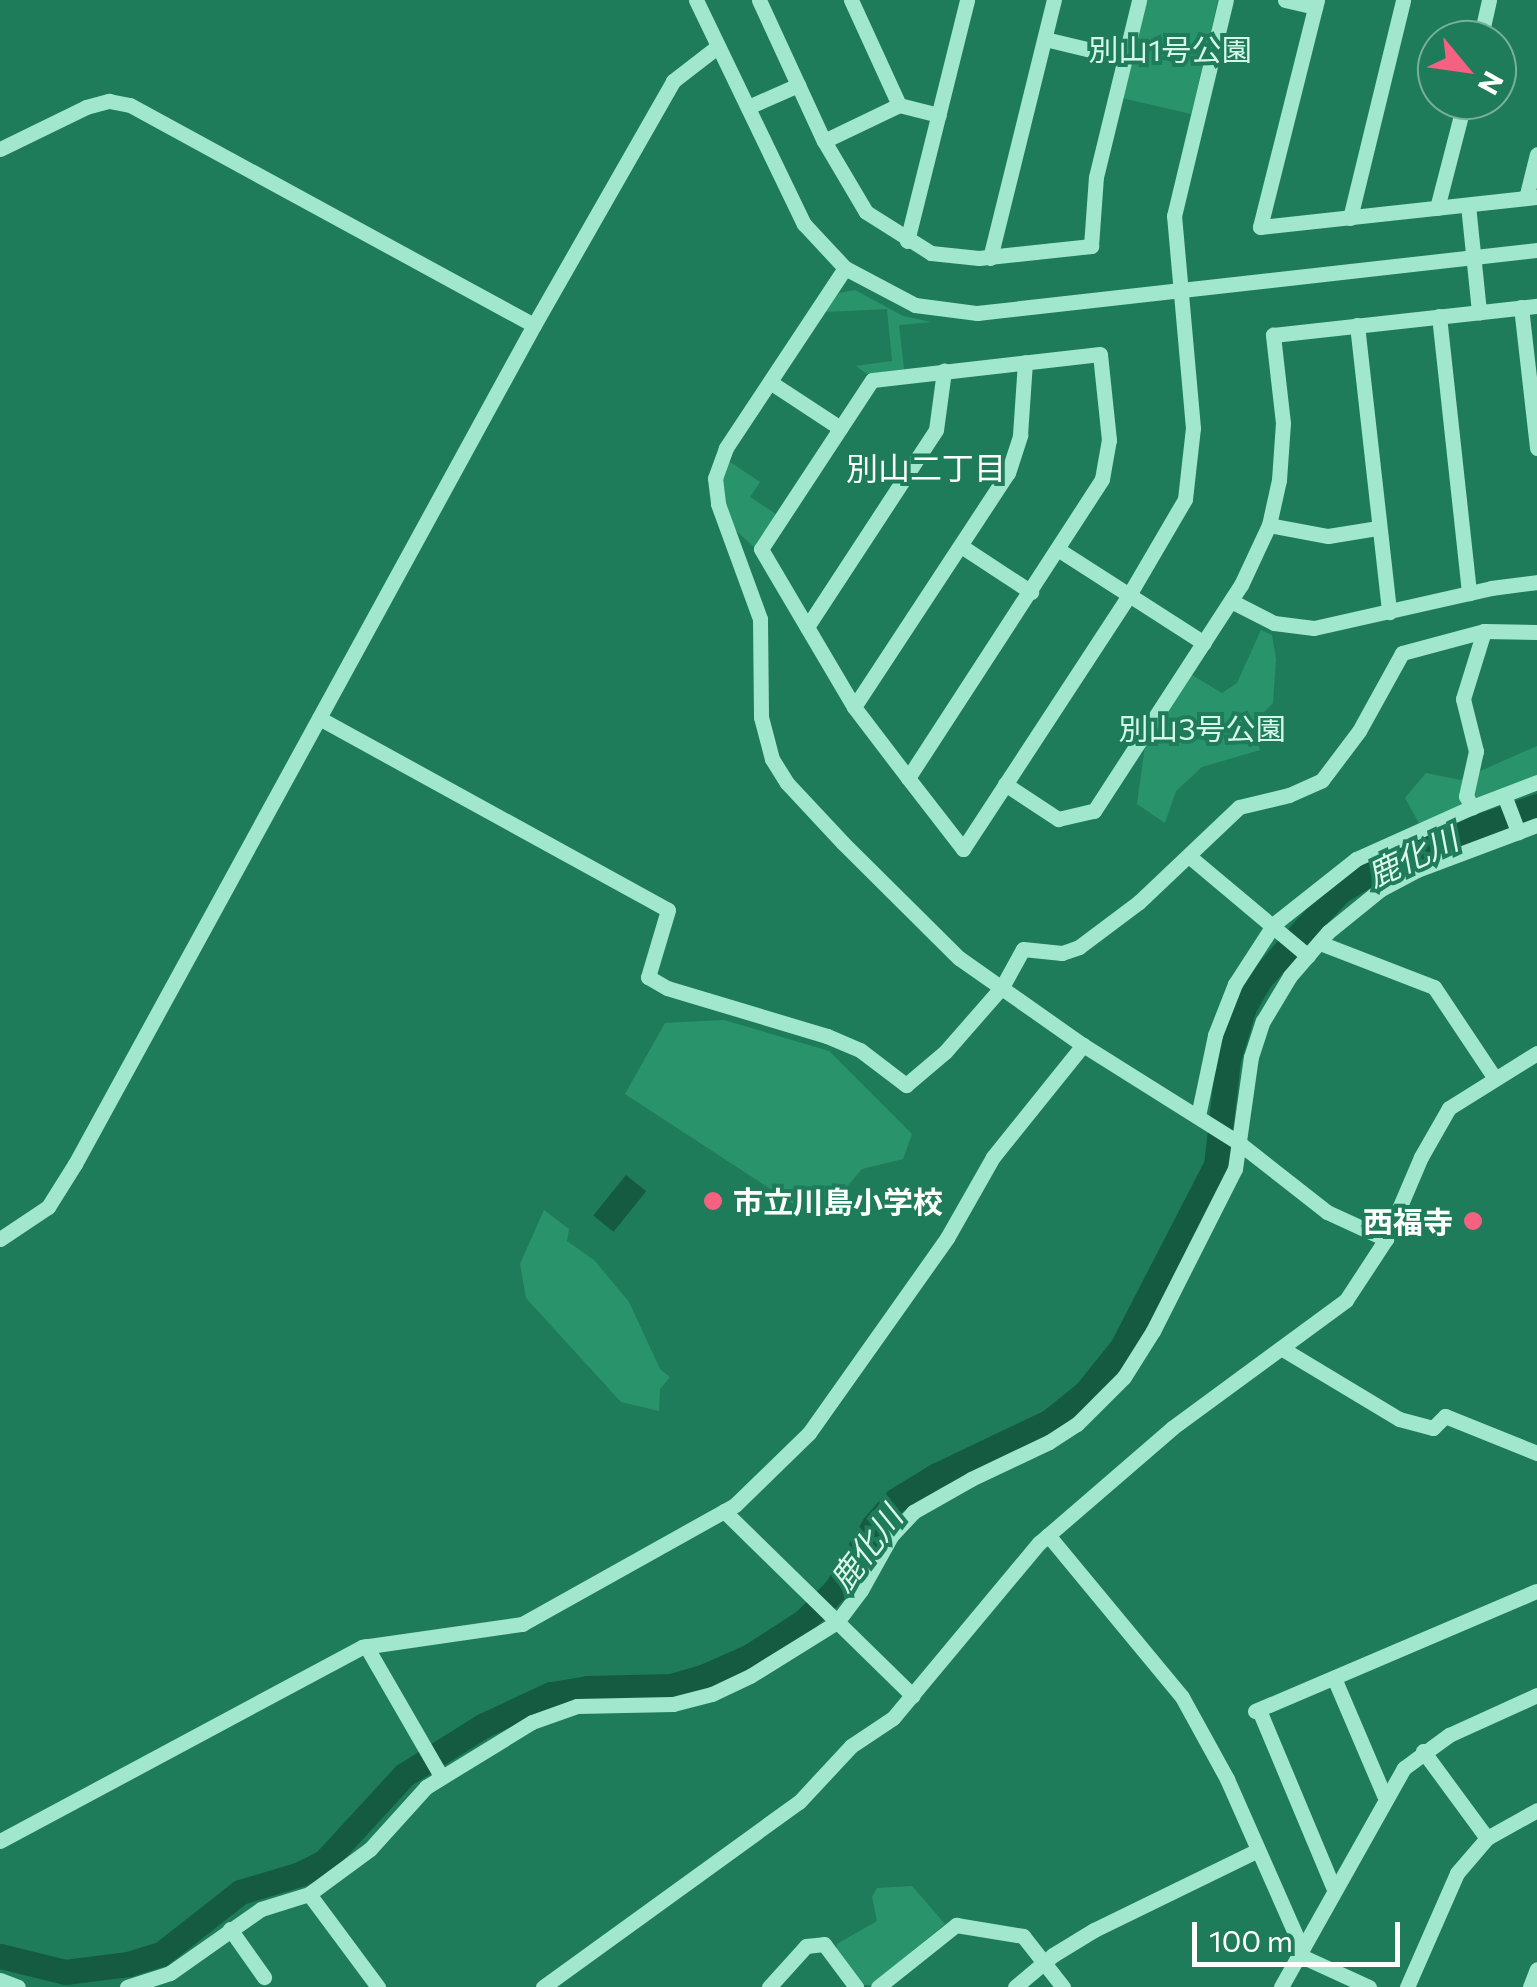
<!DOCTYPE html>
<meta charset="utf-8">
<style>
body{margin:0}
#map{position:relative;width:1537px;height:1987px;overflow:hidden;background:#1f7c5b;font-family:Commissioner,"Noto Sans JP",sans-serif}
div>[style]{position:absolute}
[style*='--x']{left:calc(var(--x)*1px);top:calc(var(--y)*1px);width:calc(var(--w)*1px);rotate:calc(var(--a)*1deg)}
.green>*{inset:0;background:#29946c}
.water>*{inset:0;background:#155b42;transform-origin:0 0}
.river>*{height:25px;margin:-12.5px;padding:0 12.5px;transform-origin:12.5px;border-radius:12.5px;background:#155b42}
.minor>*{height:15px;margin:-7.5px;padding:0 7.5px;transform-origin:7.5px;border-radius:7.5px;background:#a1e7cd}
.dots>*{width:28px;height:28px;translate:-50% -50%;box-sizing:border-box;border:5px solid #1f7c5b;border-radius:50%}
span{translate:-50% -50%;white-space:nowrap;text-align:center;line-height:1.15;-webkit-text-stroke:8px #1f7c5b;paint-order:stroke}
.park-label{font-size:30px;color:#d6f8eb}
.poi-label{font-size:30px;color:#fff;font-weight:700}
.left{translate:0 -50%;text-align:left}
.right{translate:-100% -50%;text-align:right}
.neighbourhood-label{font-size:32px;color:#fff}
.water-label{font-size:32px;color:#daf8ec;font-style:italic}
.north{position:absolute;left:1417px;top:20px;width:100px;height:100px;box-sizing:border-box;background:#1f7c5b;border:2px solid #79b09d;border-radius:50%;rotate:119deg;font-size:28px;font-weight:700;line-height:40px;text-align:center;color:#fff}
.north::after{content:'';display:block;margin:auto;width:35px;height:45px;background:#f56180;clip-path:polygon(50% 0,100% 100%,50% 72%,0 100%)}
.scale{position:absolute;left:1192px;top:1922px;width:208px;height:45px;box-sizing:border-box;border:5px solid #fff;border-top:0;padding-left:12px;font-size:30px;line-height:35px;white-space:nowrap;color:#fff;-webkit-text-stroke:8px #1f7c5b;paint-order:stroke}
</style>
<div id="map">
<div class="green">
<div style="clip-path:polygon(1146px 0,1218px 0,1191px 114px,1122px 98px)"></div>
<div style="clip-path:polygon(855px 290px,903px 316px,931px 322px,899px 325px,904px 369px,867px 374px,856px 366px,892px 361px,887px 309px,825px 312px,839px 293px)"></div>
<div style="clip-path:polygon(730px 462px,760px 482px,750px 497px,776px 514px,754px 547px,732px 527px,723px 499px,722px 476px)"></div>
<div style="clip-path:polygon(1261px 630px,1272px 635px,1276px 659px,1273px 703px,1252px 724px,1260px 750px,1202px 767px,1176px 791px,1165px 823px,1137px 804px,1145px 746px,1192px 675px,1222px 693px,1237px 683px)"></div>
<div style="clip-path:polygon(1537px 746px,1537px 778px,1419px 823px,1405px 798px,1426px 773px,1460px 780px)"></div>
<div style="clip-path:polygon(724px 1020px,829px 1051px,912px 1134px,903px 1159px,862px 1169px,818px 1220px,625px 1094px,665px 1023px)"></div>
<div style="clip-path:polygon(544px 1210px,569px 1229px,567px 1241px,594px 1260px,629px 1302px,660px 1369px,670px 1377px,660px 1389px,659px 1411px,621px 1402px,526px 1298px,520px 1264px)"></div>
<div style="clip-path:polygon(912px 1886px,945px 1924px,871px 1985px,862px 1985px,836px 1955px,837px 1944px,877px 1921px,872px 1897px,877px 1888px)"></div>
</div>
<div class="water">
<div style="left:626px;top:1175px;width:26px;height:52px;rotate:39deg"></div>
</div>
<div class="river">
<div style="--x:0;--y:1956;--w:67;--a:13.8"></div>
<div style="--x:65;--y:1972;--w:64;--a:-7.2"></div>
<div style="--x:128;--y:1964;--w:34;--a:-17"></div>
<div style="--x:161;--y:1954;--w:100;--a:-38.1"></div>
<div style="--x:240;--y:1892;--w:63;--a:-16.7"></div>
<div style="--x:300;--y:1874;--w:28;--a:-27"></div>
<div style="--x:325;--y:1861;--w:117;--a:-47.4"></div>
<div style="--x:404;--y:1775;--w:94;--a:-32"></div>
<div style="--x:484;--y:1725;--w:74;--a:-24.8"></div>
<div style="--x:551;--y:1694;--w:36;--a:-9"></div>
<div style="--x:587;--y:1688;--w:84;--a:-1.4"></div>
<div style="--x:671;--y:1686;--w:35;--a:-16"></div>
<div style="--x:705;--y:1676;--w:49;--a:-24"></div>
<div style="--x:750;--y:1656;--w:64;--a:-32.9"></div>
<div style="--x:804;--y:1621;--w:45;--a:-45"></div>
<div style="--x:836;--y:1589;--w:74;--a:-59.3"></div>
<div style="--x:874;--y:1525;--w:33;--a:-49"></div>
<div style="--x:896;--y:1500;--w:48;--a:-31.4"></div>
<div style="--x:937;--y:1475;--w:125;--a:-25.5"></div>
<div style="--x:1050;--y:1421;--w:45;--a:-38.7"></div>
<div style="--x:1085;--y:1393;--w:59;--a:-51.2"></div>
<div style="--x:1122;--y:1347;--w:205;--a:-62.7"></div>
<div style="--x:1216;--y:1165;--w:106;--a:-83.5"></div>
<div style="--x:1228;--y:1060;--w:55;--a:-73.2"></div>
<div style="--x:1244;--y:1007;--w:34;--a:-60"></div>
<div style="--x:1261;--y:978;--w:68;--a:-48.6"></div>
<div style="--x:1306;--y:927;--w:48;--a:-46.7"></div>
<div style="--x:1339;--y:892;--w:74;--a:-31.8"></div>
<div style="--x:1402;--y:853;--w:143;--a:-19.2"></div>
</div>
<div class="minor">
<div style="--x:696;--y:0;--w:249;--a:64.3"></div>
<div style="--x:804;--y:224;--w:60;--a:47"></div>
<div style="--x:845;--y:268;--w:79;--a:27.9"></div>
<div style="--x:915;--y:305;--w:63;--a:7.4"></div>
<div style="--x:977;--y:313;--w:564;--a:-6.42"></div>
<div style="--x:759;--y:0;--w:155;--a:65.3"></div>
<div style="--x:824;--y:141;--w:82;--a:59.4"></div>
<div style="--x:866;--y:212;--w:77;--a:32.2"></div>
<div style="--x:931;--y:253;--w:48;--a:5.9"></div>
<div style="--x:979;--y:258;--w:113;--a:-6.1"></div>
<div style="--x:1091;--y:246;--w:69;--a:-85.9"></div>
<div style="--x:1096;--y:177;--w:182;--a:-76.3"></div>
<div style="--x:851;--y:0;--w:115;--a:65.4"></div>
<div style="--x:1285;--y:0;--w:31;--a:13"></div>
<div style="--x:1317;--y:0;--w:234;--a:104.1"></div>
<div style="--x:1260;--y:227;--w:279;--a:-6.2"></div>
<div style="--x:1045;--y:39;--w:81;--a:13.5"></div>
<div style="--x:1480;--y:40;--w:41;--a:-77.3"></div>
<div style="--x:748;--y:107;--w:55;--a:-23.7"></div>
<div style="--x:824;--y:141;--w:83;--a:-25.6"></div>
<div style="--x:899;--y:105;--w:41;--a:14"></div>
<div style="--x:0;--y:149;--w:96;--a:-26"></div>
<div style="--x:86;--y:107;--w:24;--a:-15"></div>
<div style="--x:109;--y:101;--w:21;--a:11"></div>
<div style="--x:130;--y:105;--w:460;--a:28.6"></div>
<div style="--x:1526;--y:198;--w:45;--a:-76"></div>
<div style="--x:1468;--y:205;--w:108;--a:84.1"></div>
<div style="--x:1437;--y:208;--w:112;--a:-75.5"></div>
<div style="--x:1350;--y:218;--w:224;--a:-76.3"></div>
<div style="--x:907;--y:241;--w:248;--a:-76"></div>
<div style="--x:990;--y:258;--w:266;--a:-76.1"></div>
<div style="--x:845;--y:268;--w:216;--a:123.5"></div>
<div style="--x:726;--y:448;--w:32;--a:110"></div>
<div style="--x:715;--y:478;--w:26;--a:83"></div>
<div style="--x:718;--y:504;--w:122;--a:69.9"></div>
<div style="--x:760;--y:619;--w:98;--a:89.4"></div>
<div style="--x:761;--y:717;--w:43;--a:75.3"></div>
<div style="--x:772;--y:759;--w:28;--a:58"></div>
<div style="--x:787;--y:783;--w:82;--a:47"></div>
<div style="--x:843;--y:843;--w:163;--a:44.8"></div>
<div style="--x:959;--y:958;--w:151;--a:35.1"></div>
<div style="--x:1083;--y:1045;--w:184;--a:32.1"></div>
<div style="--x:1239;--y:1143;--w:112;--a:38.1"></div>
<div style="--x:1327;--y:1212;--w:65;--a:24.6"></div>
<div style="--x:1521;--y:307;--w:142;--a:83.5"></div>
<div style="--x:1439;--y:316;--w:279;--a:83.8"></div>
<div style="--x:1357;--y:325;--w:289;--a:83.6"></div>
<div style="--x:770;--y:382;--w:84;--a:33.3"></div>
<div style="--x:1269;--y:525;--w:60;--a:10.6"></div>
<div style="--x:1328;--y:536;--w:51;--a:-9.1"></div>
<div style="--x:961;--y:546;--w:84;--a:33.3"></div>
<div style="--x:1059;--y:550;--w:172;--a:32.7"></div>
<div style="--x:1231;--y:601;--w:48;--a:27.1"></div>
<div style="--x:1274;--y:623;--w:40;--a:7.1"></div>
<div style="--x:1314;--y:628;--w:181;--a:-12.7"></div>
<div style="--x:1491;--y:588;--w:46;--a:-7.4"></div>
<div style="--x:807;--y:627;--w:235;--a:-56.8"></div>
<div style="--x:936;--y:430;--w:60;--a:-82.3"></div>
<div style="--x:1484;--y:631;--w:71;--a:107.2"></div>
<div style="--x:1463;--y:699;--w:54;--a:76"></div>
<div style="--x:1476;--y:751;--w:46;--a:102.5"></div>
<div style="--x:1466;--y:796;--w:13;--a:61"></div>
<div style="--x:1472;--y:807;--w:70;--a:-21"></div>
<div style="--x:854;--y:707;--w:280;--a:-56.7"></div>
<div style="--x:1008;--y:473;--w:40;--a:-72"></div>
<div style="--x:1020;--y:435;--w:73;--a:-86.1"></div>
<div style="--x:319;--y:718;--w:398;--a:28.8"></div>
<div style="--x:668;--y:910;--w:70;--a:106.6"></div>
<div style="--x:648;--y:977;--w:22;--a:30"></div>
<div style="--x:667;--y:988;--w:167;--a:16.7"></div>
<div style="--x:827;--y:1036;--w:36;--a:23"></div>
<div style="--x:860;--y:1050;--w:58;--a:37.3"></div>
<div style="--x:906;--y:1085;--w:51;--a:-40.2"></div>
<div style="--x:945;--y:1052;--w:86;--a:-48.8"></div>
<div style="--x:1002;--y:987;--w:43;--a:-61.1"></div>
<div style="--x:1023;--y:949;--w:39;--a:6"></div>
<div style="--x:1062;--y:953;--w:18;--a:-19"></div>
<div style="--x:1079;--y:947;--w:75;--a:-36.9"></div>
<div style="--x:1139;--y:902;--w:138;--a:-43.5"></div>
<div style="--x:1239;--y:807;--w:51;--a:-13.5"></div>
<div style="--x:1289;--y:795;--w:36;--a:-24"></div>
<div style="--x:1322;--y:780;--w:61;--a:-52.9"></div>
<div style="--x:1359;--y:731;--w:89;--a:-61.1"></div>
<div style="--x:1402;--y:653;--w:85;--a:-15"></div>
<div style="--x:1484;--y:631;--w:53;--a:1.1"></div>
<div style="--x:908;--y:778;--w:356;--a:-57"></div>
<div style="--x:1102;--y:479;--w:40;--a:-80"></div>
<div style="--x:1109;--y:440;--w:86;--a:-96"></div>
<div style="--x:1100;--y:354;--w:229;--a:173.5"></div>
<div style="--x:872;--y:380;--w:202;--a:123.3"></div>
<div style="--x:761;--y:549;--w:183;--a:59.5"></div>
<div style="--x:854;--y:707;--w:89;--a:52.7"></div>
<div style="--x:908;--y:778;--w:90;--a:52.2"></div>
<div style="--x:963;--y:849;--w:303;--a:-56.8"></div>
<div style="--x:1129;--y:595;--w:111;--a:-59.7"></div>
<div style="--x:1185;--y:499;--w:71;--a:-83.6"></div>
<div style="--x:1193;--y:428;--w:213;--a:-95.1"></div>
<div style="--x:1174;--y:216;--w:222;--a:-76.5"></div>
<div style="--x:1005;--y:784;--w:64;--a:33.4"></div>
<div style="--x:1058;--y:819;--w:37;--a:-13"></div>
<div style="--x:1094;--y:811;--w:270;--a:-57"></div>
<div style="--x:1241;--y:585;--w:66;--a:-65"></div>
<div style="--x:1269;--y:525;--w:46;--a:-77.5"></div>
<div style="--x:1279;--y:480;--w:57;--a:-86"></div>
<div style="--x:1283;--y:423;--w:89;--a:-96.5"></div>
<div style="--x:1273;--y:335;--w:266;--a:-6.3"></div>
<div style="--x:1504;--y:795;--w:40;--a:69"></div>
<div style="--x:1190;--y:857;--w:154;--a:40"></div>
<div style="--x:1320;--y:943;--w:122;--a:21.1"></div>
<div style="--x:1434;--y:987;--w:108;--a:56.3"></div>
<div style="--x:1198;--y:1116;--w:83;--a:-78.1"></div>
<div style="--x:1215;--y:1035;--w:55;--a:-68.6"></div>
<div style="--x:1235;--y:984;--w:72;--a:-57"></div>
<div style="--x:1274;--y:924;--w:105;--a:-38.4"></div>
<div style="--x:1356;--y:859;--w:127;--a:-24.1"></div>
<div style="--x:0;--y:1239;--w:58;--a:-33.7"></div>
<div style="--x:48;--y:1207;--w:51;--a:-57.9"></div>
<div style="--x:75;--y:1164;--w:956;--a:-61.32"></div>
<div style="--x:534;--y:325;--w:281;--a:-60.3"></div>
<div style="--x:673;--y:81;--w:56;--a:-37.7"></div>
<div style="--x:1281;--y:1348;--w:138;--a:31"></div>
<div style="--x:1399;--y:1419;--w:35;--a:15"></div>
<div style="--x:1433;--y:1428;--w:17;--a:-45"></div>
<div style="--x:1445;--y:1416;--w:99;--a:21.9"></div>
<div style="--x:724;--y:1511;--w:264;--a:44.4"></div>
<div style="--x:1048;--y:1535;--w:210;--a:50.4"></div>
<div style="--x:1182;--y:1697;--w:94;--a:61.2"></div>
<div style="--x:1227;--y:1779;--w:186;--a:66.2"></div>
<div style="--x:366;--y:1646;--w:150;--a:60"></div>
<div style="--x:1334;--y:1678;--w:127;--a:66.9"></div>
<div style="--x:1259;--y:1710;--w:194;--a:67.3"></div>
<div style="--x:1255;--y:1711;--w:306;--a:-23.1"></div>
<div style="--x:1423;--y:1751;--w:108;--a:53.7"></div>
<div style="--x:0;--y:1841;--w:411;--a:-28.2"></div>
<div style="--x:362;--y:1647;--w:162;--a:-8.2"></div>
<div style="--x:522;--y:1624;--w:244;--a:-29.2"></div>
<div style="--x:735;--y:1505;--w:103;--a:-44.2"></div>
<div style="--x:809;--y:1433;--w:239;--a:-54.7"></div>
<div style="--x:947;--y:1238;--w:93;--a:-60.4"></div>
<div style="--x:993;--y:1157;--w:144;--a:-51.2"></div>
<div style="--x:309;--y:1894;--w:116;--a:53.4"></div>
<div style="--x:230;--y:1929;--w:59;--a:54.7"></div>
<div style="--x:1299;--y:1955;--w:77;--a:24.6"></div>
<div style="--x:0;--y:1980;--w:19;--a:21"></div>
<div style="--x:127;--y:1987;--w:45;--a:-18"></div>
<div style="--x:170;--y:1973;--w:111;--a:-35.1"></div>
<div style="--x:261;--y:1909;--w:50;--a:-17.4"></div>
<div style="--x:309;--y:1894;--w:76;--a:-36.4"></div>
<div style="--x:370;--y:1849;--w:84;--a:-47.9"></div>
<div style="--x:426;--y:1787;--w:124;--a:-31.5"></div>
<div style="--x:532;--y:1722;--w:48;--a:-19.6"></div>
<div style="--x:577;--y:1706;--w:96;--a:-1.2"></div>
<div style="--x:673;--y:1704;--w:40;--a:-14.4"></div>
<div style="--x:712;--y:1694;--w:42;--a:-25.3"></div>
<div style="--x:750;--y:1676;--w:102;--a:-31.8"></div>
<div style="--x:837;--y:1622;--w:40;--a:-53"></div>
<div style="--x:861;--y:1590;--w:62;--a:-60.9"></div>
<div style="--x:891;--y:1536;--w:33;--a:-47"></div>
<div style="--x:913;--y:1512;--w:67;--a:-29.6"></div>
<div style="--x:971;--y:1479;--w:86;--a:-25.4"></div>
<div style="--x:1049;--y:1442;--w:33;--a:-33"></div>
<div style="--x:1077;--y:1424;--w:66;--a:-45"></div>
<div style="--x:1124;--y:1377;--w:54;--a:-57.8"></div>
<div style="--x:1153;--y:1331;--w:182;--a:-63.2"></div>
<div style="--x:1235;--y:1169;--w:113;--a:-81.9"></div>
<div style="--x:1251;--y:1057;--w:38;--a:-72"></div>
<div style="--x:1263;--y:1021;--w:52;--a:-59"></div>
<div style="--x:1290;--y:976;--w:58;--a:-49.2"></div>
<div style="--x:1328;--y:932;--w:68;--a:-39.1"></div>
<div style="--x:1381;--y:889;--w:41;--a:-27.8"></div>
<div style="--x:1417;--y:870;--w:128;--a:-20.6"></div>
<div style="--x:543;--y:1987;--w:316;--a:-35.9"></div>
<div style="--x:799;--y:1802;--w:76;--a:-47.1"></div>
<div style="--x:851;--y:1746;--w:50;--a:-33.7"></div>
<div style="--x:893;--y:1718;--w:228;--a:-50.2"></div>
<div style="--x:1039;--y:1543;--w:176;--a:-40.8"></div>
<div style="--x:1172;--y:1428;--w:216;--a:-36.3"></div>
<div style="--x:1346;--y:1300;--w:73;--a:-56.7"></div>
<div style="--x:1386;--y:1239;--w:89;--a:-66.9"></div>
<div style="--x:1421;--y:1157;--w:56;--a:-60.3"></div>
<div style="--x:1449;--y:1108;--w:104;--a:-32"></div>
<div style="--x:769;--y:1987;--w:55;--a:-47.9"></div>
<div style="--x:806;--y:1946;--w:18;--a:-6"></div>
<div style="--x:824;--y:1944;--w:54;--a:53.3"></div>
<div style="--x:878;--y:1987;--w:100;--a:-38.5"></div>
<div style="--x:956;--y:1925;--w:68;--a:9.3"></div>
<div style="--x:1023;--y:1936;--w:65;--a:51.9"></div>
<div style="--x:1015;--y:1987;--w:50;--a:-40.1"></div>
<div style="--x:1053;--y:1955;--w:48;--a:-31.4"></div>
<div style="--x:1094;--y:1930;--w:182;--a:-26"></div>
<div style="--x:1281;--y:1987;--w:251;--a:-60.7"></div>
<div style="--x:1404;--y:1768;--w:56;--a:-36.3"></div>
<div style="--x:1449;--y:1735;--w:97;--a:-24.4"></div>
<div style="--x:1407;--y:1987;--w:124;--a:-66.3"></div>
<div style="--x:1457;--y:1873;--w:46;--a:-49.4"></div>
<div style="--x:1487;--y:1838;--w:57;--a:-29.2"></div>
<div style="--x:1530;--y:1987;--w:19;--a:-69"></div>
</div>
<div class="dots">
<div style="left:713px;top:1201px;background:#f56180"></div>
<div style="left:1473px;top:1221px;background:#f56180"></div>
</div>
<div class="park-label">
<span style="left:1170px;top:49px">別山1号公園</span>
<span style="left:1202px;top:728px">別山3号公園</span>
</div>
<div class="poi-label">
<span class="left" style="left:733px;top:1201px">市立川島小学校</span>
<span class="right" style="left:1453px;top:1221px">西福寺</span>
</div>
<div class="neighbourhood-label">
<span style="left:926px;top:467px">別山二丁目</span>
</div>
<div class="water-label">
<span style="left:1412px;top:856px;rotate:-25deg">鹿化川</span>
<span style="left:865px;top:1548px;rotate:-53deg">鹿化川</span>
</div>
<div class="north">N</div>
<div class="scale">100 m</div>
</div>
